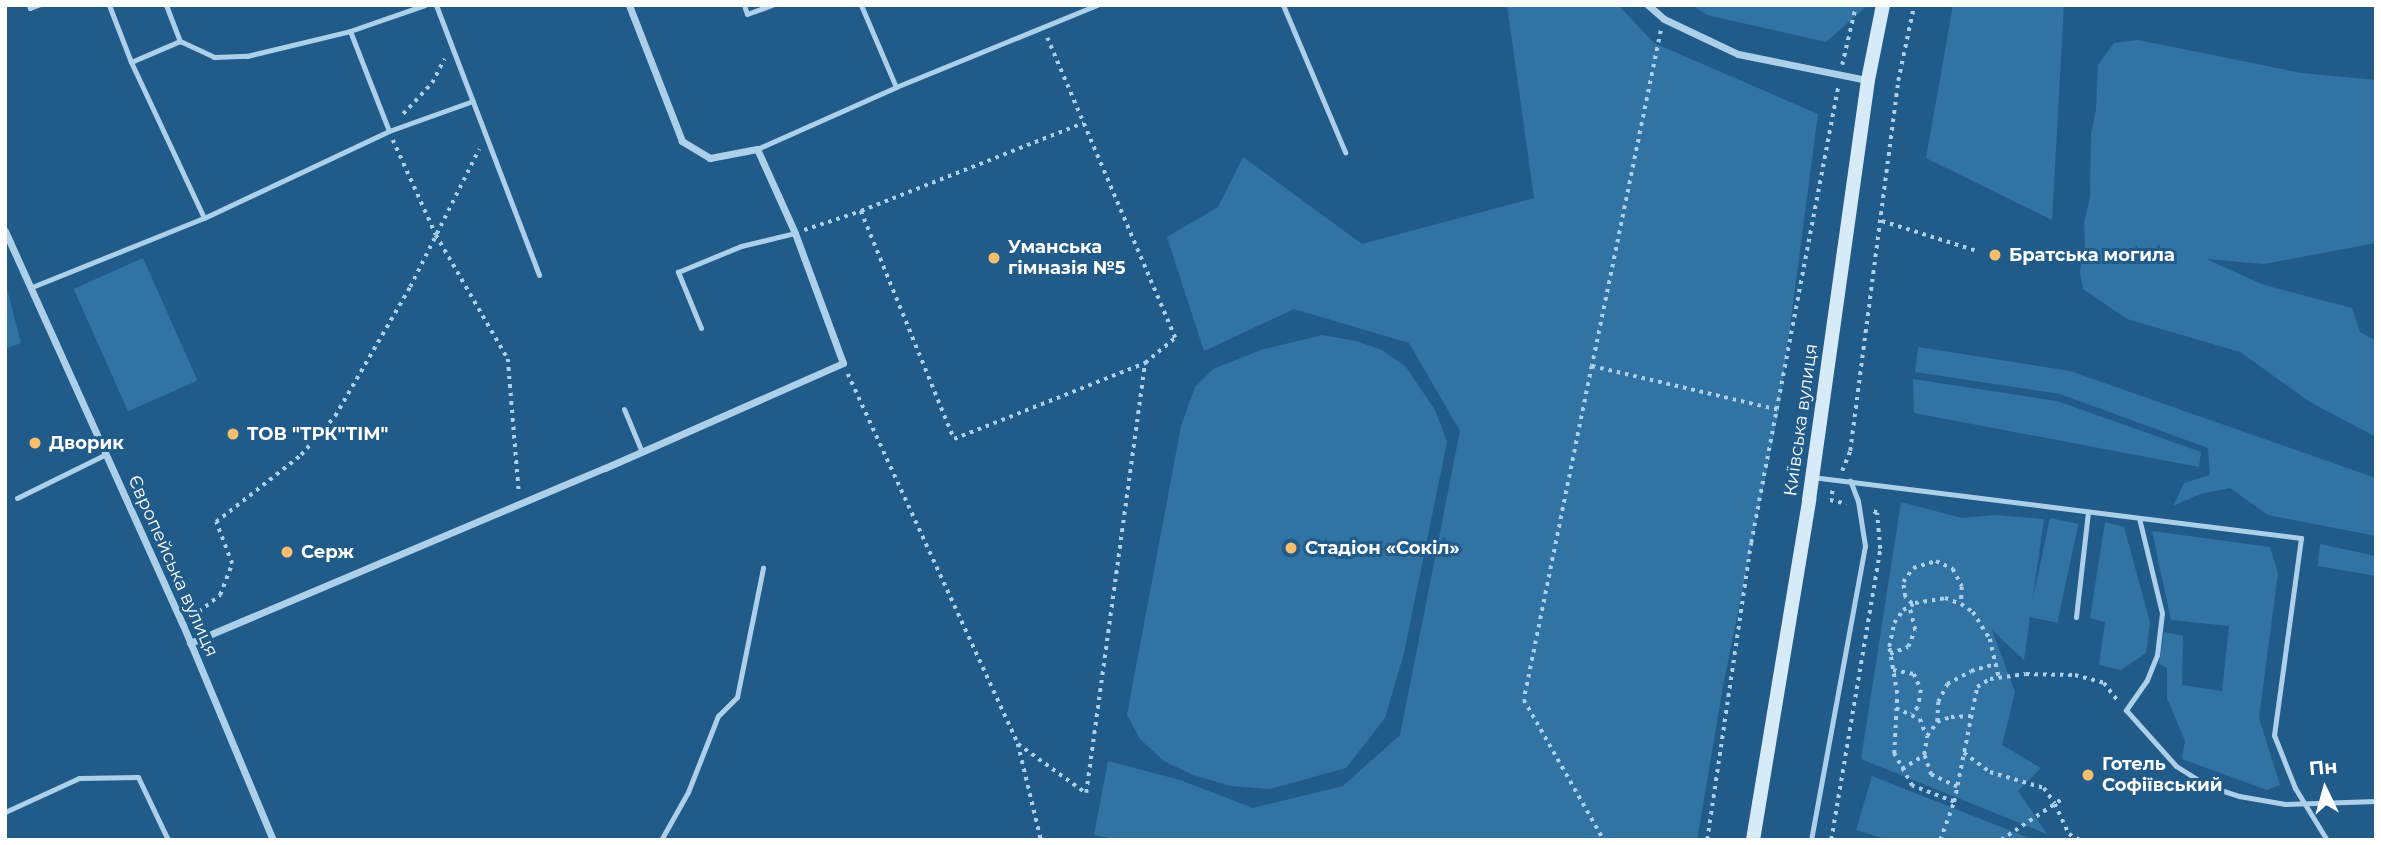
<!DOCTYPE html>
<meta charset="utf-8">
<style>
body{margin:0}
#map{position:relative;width:2381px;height:845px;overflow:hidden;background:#215b89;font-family:Montserrat,sans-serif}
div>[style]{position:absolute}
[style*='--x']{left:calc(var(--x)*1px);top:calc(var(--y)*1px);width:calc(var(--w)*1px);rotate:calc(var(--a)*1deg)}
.green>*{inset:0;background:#3174a4;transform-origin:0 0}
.path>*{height:3.5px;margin-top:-1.75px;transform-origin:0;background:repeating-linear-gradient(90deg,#acd0ea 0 3.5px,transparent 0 8.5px)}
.lane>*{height:5px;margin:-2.5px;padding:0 2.5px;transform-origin:2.5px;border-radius:2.5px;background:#acd0ea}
.street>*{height:7px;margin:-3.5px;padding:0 3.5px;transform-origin:3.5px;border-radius:3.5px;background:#acd0ea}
.secondary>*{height:14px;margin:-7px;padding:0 7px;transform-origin:7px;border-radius:7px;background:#d7eaf8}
.dots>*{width:19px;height:19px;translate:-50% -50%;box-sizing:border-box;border:4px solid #215b89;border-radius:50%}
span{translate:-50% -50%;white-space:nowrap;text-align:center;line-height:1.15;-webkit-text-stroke:6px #215b89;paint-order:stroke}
.poi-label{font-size:18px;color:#fff;font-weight:700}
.left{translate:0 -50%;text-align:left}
.street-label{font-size:18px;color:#fff}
.frame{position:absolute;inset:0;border:7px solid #fff;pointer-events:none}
.north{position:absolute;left:2290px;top:754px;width:70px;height:70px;-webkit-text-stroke:5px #215b89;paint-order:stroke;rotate:355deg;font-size:19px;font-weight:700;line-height:28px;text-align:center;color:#fff}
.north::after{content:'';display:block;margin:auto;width:24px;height:32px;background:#fff;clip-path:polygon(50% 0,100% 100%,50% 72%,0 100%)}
</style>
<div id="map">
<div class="green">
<div style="clip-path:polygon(1507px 5px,1618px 5px,1654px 43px,1818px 114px,1779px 410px,1724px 681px,1697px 840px,1122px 840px,1094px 835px,1108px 761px,1180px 780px,1253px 808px,1343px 786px,1400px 735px,1460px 431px,1409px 343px,1294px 309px,1204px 351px,1167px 237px,1218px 207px,1243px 157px,1362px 244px,1534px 198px)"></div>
<div style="clip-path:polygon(1692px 5px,1868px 5px,1826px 42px,1707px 15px)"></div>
<div style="clip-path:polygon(1953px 5px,2064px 5px,2052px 220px,1926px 158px)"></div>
<div style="clip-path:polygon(2138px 40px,2301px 73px,2376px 80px,2376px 243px,2264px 264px,2206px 259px,2264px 285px,2352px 308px,2360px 332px,2376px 341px,2376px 437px,2310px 402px,2240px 352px,2127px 319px,2083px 289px,2080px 272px,2085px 247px,2084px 223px,2090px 197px,2091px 135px,2096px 109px,2098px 65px,2114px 43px)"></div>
<div style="left:143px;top:258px;width:134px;height:76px;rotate:66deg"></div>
<div style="clip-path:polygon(5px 281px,21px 343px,5px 349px)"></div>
<div style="clip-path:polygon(1322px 335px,1356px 341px,1382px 350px,1406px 367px,1435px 410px,1447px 442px,1404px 653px,1385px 718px,1346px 768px,1270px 789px,1231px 786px,1193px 775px,1164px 761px,1140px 739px,1127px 715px,1181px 426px,1195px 387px,1213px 369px,1261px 350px)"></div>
<div style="clip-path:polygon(1918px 347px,2070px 371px,2376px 478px,2376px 536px,2268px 515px,2230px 488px,2200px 494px,2173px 506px,2184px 483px,2210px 475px,2208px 448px,2060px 394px,1915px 372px)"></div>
<div style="clip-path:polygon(1913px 379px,2057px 401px,2201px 452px,2199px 467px,1914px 413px)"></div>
<div style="clip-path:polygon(1901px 502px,1962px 518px,1995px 515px,2044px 519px,2024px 660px,1992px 630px,2015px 692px,2002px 745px,2041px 768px,2018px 791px,2047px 834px,1861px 759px)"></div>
<div style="left:2050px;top:518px;width:29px;height:101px;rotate:12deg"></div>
<div style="clip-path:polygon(2105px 522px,2124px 527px,2150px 622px,2146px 653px,2121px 670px,2099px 665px,2105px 622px,2090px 618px)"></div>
<div style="clip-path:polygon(2152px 531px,2270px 547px,2278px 573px,2259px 718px,2280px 785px,2267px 790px,2182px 759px,2185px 741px,2167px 698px,2167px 668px,2159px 664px,2164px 632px,2183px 636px,2182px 685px,2222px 691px,2229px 626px,2171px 620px)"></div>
<div style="clip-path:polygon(2320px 544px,2376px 556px,2376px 576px,2318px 566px)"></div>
<div style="clip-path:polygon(1872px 776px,2034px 840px,1889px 840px,1856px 830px)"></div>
</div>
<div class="path">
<div style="--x:1661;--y:31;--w:342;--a:101.6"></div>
<div style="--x:1592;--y:366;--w:192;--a:13.2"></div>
<div style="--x:1842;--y:65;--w:62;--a:-76.9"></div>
<div style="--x:403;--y:114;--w:42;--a:-46.9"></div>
<div style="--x:432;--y:83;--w:27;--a:-63"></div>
<div style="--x:393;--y:140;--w:104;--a:65.6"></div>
<div style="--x:436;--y:235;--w:143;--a:59.9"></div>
<div style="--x:508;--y:359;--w:133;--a:85.3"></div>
<div style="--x:861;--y:211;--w:246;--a:67.8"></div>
<div style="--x:954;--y:439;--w:206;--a:-21.7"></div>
<div style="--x:1145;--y:363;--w:39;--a:-40"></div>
<div style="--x:1175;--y:338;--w:326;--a:-113.1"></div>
<div style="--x:1882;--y:221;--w:100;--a:17.5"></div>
<div style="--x:804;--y:230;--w:60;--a:-18.4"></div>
<div style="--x:861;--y:211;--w:239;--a:-21.6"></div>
<div style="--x:1592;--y:366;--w:341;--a:101.5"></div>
<div style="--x:1524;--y:700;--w:161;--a:60.3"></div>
<div style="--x:848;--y:374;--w:407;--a:65.3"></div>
<div style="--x:1018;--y:744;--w:99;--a:76.5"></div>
<div style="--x:1842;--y:471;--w:22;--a:-68"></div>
<div style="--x:1850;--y:451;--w:373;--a:-82.6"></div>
<div style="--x:1898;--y:81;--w:78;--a:-78.1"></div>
<div style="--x:1833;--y:491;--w:9;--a:108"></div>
<div style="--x:1830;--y:500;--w:17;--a:13"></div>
<div style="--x:1912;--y:604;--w:10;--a:-135"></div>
<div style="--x:1905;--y:597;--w:15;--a:-98"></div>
<div style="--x:1903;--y:582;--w:17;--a:-54"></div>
<div style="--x:1913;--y:568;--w:24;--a:-17"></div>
<div style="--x:1936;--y:561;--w:19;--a:25"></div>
<div style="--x:1953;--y:569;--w:20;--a:63"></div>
<div style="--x:1962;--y:587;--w:17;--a:93"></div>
<div style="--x:192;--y:617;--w:36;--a:-38"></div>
<div style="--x:220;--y:595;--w:33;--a:-69"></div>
<div style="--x:232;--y:564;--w:45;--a:-110.9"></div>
<div style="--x:216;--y:522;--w:108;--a:-38.2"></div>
<div style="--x:301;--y:455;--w:52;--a:-48.9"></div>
<div style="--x:335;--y:416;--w:149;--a:-59.8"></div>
<div style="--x:410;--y:287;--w:154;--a:-63.4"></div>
<div style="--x:1890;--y:654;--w:19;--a:-21"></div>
<div style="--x:1908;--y:647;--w:18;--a:-68"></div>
<div style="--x:1915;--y:630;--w:25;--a:-104"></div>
<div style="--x:1893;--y:670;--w:21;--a:11"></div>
<div style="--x:1914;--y:674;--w:17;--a:66"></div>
<div style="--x:1921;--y:690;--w:18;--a:99"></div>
<div style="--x:1918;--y:708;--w:9;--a:139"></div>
<div style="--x:1896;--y:708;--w:26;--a:25"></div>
<div style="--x:1920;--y:719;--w:17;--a:69"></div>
<div style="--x:1937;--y:722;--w:20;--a:-87"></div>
<div style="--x:1938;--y:702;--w:20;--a:-63"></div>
<div style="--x:1947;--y:684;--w:27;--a:-28"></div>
<div style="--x:1971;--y:671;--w:26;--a:-16"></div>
<div style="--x:1018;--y:744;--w:84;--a:35.8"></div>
<div style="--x:1086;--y:793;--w:434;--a:-82.2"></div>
<div style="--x:1964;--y:753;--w:32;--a:36"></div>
<div style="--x:1990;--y:772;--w:56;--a:16.5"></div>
<div style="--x:2044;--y:788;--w:19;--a:55"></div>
<div style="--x:2055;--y:804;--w:33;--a:65"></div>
<div style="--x:2069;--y:834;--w:13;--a:29"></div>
<div style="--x:1902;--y:769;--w:26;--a:-32"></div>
<div style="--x:1957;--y:787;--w:29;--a:-155"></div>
<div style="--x:1931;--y:775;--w:21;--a:-109"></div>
<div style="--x:1924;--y:755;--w:19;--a:-81"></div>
<div style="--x:1927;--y:736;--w:17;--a:-54"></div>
<div style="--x:1937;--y:722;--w:15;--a:-20"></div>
<div style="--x:1951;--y:717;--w:20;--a:-3"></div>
<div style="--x:1954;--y:802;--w:45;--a:-159.1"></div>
<div style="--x:1912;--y:786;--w:37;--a:-119"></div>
<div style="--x:1894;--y:754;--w:60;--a:-87.1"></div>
<div style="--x:1897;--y:694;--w:48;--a:-99.7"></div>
<div style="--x:1889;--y:647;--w:25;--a:-78"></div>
<div style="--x:1894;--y:623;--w:16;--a:-55"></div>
<div style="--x:1903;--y:610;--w:14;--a:-30"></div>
<div style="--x:1915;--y:603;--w:30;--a:-9"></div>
<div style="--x:1945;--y:598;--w:17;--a:21"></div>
<div style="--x:1961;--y:604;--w:14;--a:34"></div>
<div style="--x:1973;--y:612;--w:32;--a:58"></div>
<div style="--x:1990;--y:639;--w:40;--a:77"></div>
<div style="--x:1707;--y:840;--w:300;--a:-81.6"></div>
<div style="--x:1751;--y:543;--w:465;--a:-79.2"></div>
<div style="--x:1831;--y:840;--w:295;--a:-80.4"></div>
<div style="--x:1880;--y:549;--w:36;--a:-95"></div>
<div style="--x:1877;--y:513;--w:6;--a:-162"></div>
<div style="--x:1940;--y:840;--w:40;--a:-69.8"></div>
<div style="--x:1954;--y:802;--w:117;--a:-78.7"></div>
<div style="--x:1977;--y:687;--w:15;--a:-32"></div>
<div style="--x:1990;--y:679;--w:36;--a:-8"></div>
<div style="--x:2026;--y:674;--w:49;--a:1.2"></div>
<div style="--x:2075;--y:675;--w:30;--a:15"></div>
<div style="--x:2104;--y:683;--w:24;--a:52"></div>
<div style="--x:2001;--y:840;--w:73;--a:-33.9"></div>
</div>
<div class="lane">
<div style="--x:29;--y:5;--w:3;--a:72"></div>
<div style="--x:30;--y:8;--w:9;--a:-21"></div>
<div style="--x:109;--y:5;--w:61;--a:68.9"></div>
<div style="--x:131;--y:62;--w:172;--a:64.9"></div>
<div style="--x:166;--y:5;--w:39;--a:69"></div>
<div style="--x:180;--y:41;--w:38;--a:25"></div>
<div style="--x:214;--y:57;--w:33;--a:-2"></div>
<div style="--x:247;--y:56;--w:106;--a:-13.6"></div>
<div style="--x:350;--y:31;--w:107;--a:68.7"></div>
<div style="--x:436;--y:5;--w:289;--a:69.1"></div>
<div style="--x:744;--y:5;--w:9;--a:72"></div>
<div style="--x:747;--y:14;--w:27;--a:-20"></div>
<div style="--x:861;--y:5;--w:89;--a:66.9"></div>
<div style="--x:1283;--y:5;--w:160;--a:67.1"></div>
<div style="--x:350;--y:31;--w:79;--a:-19.1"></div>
<div style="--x:131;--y:62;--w:53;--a:-23.2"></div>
<div style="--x:757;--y:149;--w:152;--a:-24"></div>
<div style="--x:896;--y:87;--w:217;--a:-22.2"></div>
<div style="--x:32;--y:287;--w:185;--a:-21.9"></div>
<div style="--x:204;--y:218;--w:204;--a:-25.2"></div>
<div style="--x:389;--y:131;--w:89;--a:-19.7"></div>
<div style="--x:701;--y:328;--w:61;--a:-112.3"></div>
<div style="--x:678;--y:272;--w:68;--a:-22.4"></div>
<div style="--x:741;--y:246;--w:56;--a:-13.5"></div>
<div style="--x:624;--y:409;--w:47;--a:67.3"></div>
<div style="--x:1812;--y:477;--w:493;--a:7.1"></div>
<div style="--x:2301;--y:538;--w:199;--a:97.8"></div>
<div style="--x:2274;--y:735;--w:57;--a:68.4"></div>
<div style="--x:2295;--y:788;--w:61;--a:58.4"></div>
<div style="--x:17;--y:498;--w:99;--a:-26.3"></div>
<div style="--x:2139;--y:518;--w:98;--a:76.4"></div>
<div style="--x:2162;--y:613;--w:42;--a:96.8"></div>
<div style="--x:2157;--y:655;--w:27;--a:112"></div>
<div style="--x:2147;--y:680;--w:37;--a:125"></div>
<div style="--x:2126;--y:710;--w:75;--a:48.2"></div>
<div style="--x:2176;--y:766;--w:38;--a:32"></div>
<div style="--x:2208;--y:786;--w:33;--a:18"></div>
<div style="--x:2239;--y:796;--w:47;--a:9.9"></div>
<div style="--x:2285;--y:804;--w:91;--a:-1.9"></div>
<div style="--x:2076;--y:617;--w:106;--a:-83.5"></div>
<div style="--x:5;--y:812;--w:81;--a:-24.7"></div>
<div style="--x:79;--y:778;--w:59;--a:-1"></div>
<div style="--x:138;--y:777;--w:70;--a:64.5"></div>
<div style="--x:661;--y:840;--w:55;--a:-60.6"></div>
<div style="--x:688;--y:792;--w:82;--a:-68.5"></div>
<div style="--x:718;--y:716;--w:27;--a:-45"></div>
<div style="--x:737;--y:697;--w:132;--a:-78.6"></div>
<div style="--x:1811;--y:840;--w:299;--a:-79.6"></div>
<div style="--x:1865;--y:546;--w:46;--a:-98.8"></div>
<div style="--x:1858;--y:501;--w:22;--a:-111"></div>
</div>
<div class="street">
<div style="--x:1648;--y:5;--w:21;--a:41"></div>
<div style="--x:1664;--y:19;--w:82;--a:25.3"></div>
<div style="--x:1738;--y:54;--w:132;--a:11.4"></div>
<div style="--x:5;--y:231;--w:432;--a:65.7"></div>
<div style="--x:183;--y:625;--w:233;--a:67.3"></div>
<div style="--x:190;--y:643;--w:450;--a:-22.9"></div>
<div style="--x:605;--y:468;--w:260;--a:-23.8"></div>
<div style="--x:843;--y:363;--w:139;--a:-110.3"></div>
<div style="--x:795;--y:233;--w:92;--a:-114.3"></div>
<div style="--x:757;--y:149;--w:48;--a:169.2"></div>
<div style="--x:710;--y:158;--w:33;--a:-149"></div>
<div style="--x:682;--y:141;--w:146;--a:-111.3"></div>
</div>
<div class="secondary">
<div style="--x:1753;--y:840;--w:345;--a:-80.6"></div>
<div style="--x:1809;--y:500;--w:424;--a:-82"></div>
<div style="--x:1868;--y:80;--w:76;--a:-78.7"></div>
</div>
<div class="dots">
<div style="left:1995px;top:255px;background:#f7be6d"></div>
<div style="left:994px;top:258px;background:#f7be6d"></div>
<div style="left:233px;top:434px;background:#f7be6d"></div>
<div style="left:35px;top:443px;background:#f7be6d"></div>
<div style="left:1291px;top:548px;background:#f7be6d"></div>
<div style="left:287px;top:552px;background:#f7be6d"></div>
<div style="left:2088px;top:775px;background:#f7be6d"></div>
</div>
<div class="poi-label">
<span class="left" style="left:1008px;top:258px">Уманська<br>гімназія №5</span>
<span class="left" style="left:2009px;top:255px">Братська могила</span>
<span class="left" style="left:247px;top:434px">ТОВ "ТРК"ТІМ"</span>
<span class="left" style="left:49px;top:443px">Дворик</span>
<span class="left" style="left:1305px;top:548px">Стадіон «Сокіл»</span>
<span class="left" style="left:301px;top:552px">Серж</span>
<span class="left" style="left:2102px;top:775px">Готель<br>Софіївський</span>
</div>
<div class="street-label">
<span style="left:1801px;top:420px;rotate:-82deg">Київська вулиця</span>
<span style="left:173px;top:566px;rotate:66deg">Європейська вулиця</span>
</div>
<div class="frame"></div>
<div class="north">Пн</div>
</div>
